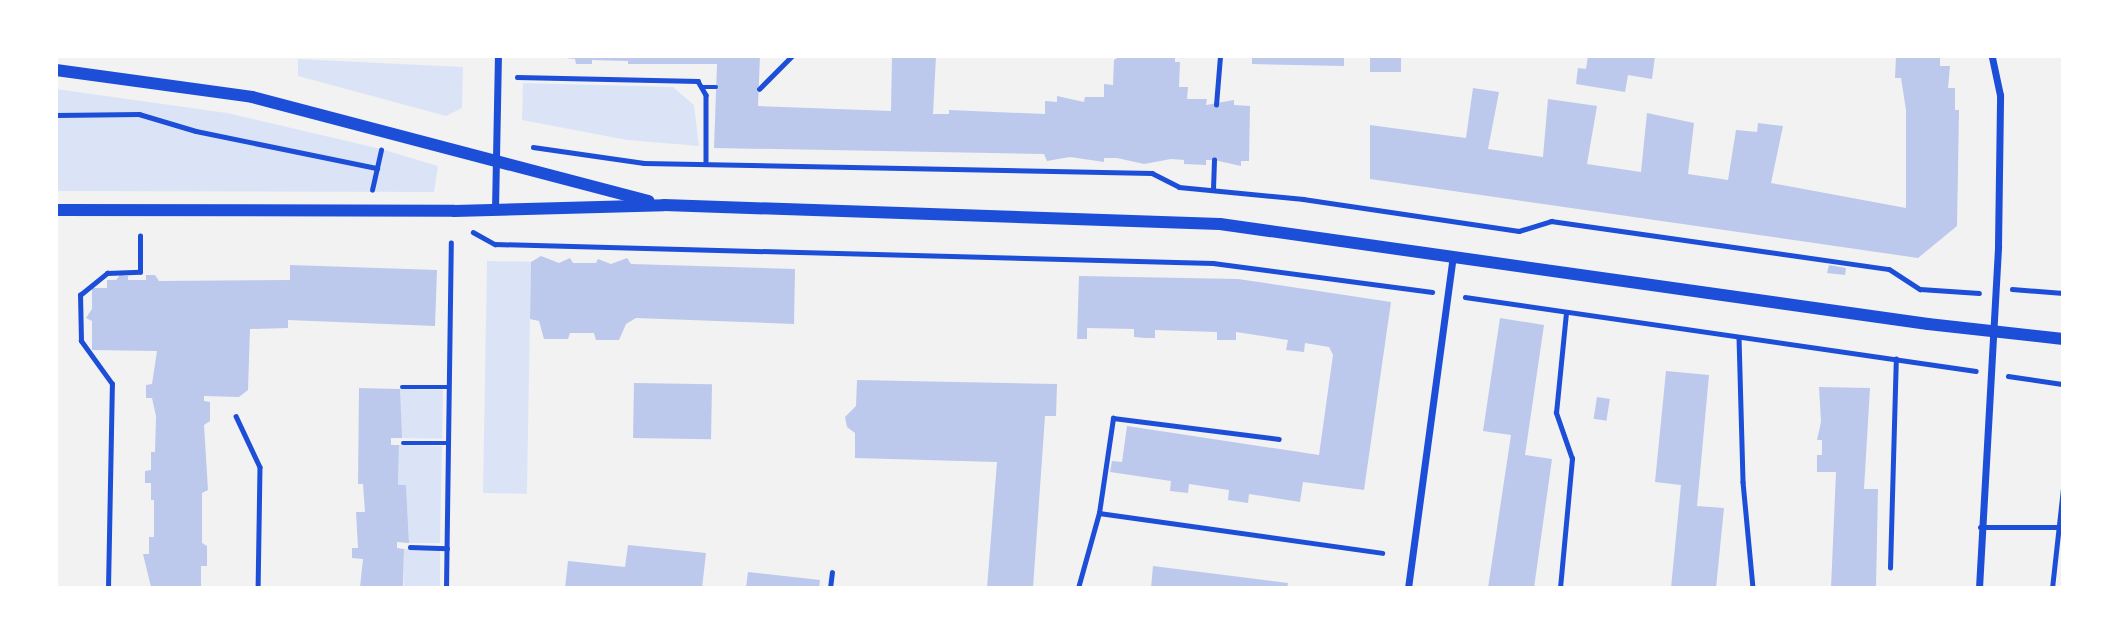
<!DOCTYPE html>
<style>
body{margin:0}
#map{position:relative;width:2119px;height:644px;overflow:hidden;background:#f2f2f2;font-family:"Golos Text",sans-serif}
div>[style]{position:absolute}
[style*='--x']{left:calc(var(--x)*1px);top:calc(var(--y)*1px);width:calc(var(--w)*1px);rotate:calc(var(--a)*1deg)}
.green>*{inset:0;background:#dbe4f7;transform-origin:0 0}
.building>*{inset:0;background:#bdc9ec;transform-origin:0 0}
.path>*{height:4.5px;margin:-2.25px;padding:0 2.25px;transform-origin:2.25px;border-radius:2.25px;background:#1d4ed8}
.service>*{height:5px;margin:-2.5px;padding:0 2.5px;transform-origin:2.5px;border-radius:2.5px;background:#1d4ed8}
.minor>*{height:7px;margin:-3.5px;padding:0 3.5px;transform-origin:3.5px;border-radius:3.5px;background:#1d4ed8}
.tertiary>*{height:12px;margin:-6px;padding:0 6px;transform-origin:6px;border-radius:6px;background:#1d4ed8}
span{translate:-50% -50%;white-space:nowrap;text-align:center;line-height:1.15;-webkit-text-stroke:5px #fff;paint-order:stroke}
.frame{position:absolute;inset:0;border:58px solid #fff;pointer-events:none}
</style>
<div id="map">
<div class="green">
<div style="clip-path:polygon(298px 59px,463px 67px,462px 108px,446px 116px,298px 76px)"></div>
<div style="clip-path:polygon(523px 83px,673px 87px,694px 105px,699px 146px,627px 140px,522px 120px)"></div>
<div style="clip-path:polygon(56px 89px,227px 113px,381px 149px,438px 166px,434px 192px,56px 191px)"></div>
<div style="left:487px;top:261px;width:44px;height:232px;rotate:1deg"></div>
<div style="left:400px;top:389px;width:43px;height:49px;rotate:1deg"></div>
<div style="clip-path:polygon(399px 445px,442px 446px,440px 543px,409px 543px,406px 485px,398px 485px)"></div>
<div style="left:404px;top:549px;width:36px;height:39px"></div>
</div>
<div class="building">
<div style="clip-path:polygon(546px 56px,760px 56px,758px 106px,891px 111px,892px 56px,936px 56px,933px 114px,949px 114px,949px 110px,1045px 114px,1045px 101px,1057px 102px,1057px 96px,1084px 102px,1085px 97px,1104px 97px,1104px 84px,1113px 85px,1114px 60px,1120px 56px,1175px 56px,1175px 62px,1180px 62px,1179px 87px,1188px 87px,1187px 99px,1207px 99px,1206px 105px,1234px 100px,1234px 105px,1250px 106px,1249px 161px,1241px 161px,1241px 166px,1214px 160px,1206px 160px,1206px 165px,1184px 164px,1184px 160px,1171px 159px,1144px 164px,1117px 158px,1104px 158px,1104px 162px,1070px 157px,1047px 161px,1044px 154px,714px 148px,717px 64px,628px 64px,628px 61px,592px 60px,592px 64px,576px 64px,575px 59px)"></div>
<div style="clip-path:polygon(1252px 56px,1344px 56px,1344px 66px,1252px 64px)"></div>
<div style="left:1370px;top:56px;width:31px;height:16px"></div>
<div style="clip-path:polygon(1588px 56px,1655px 56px,1652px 79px,1628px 75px,1625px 92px,1576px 84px,1578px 68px,1586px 69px)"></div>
<div style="clip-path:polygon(1896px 56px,1940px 56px,1940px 66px,1950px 66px,1948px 88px,1955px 88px,1955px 110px,1959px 110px,1957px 226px,1918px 258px,1370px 179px,1370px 125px,1466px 138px,1473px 88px,1499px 92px,1488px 149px,1543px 157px,1548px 99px,1597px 106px,1587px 164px,1641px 172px,1647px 113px,1694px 123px,1688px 174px,1728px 180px,1736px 130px,1757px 132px,1758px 123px,1783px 126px,1771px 183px,1906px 208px,1906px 110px,1901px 78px,1895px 78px)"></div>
<div style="clip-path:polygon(541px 256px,559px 263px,570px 258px,573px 263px,596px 263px,598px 259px,611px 264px,627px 258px,631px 264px,795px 269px,794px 324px,636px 318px,626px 324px,619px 340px,596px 340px,594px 333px,570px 333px,568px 339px,544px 339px,539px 321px,530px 319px,531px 262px)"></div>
<div style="clip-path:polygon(290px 265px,437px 270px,435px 326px,288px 320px,288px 328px,250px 329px,248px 390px,239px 397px,204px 396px,204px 401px,210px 402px,210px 421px,204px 425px,208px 490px,202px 493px,202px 543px,207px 546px,207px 566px,201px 566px,201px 587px,151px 587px,143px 554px,149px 554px,149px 537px,154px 537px,154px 500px,151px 500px,151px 483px,145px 483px,145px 471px,151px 470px,151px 452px,155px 452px,156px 416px,152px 398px,146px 398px,146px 385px,152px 384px,157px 351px,92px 350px,92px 321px,86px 318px,92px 309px,92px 288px,107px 288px,107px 280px,116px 280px,120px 275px,128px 276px,128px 280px,146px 280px,146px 275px,155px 275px,159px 281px,290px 280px)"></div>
<div style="clip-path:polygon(1829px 265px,1846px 268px,1845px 275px,1827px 273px)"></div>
<div style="clip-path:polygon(1079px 276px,1238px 279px,1391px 302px,1364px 490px,1303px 482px,1300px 502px,1249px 494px,1248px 503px,1228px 500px,1229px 490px,1189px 484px,1188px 493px,1170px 491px,1171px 481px,1110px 472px,1112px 461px,1122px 462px,1127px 426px,1319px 455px,1333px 355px,1329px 347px,1305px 343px,1304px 352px,1286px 350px,1288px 340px,1236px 332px,1236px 340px,1217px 340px,1217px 332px,1155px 330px,1155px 338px,1146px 338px,1134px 337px,1134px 329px,1087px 328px,1087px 339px,1077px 339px)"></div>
<div style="clip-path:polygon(1500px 318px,1544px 325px,1525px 455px,1552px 459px,1534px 588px,1488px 588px,1511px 435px,1483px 431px)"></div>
<div style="clip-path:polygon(1666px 371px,1709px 375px,1697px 506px,1724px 508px,1716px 588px,1671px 588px,1681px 485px,1655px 482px)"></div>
<div style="clip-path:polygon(857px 380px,1057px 384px,1056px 416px,1045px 416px,1033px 588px,987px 588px,997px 462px,855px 458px,855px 433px,847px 427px,845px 417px,856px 406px)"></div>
<div style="left:634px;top:383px;width:78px;height:55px;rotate:1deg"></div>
<div style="clip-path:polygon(1819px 387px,1870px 388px,1864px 489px,1878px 489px,1876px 588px,1831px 588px,1836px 472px,1817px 472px,1817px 455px,1822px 455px,1822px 440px,1817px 440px,1821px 422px)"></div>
<div style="clip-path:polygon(359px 388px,400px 389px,402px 438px,391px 438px,391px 445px,399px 445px,398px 485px,406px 485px,409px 543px,397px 542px,397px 548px,404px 549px,403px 588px,360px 587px,363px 559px,352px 558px,352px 548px,358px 548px,356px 512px,365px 512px,363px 484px,358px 484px)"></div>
<div style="left:1597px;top:397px;width:13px;height:22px;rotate:9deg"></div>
<div style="clip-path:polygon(628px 545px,706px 553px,702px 588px,565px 588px,568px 561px,625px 567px)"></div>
<div style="clip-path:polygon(1153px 566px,1288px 583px,1287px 588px,1151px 588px)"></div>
<div style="clip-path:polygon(748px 572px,820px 580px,819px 588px,746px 588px)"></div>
</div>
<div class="path">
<div style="--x:517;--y:77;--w:181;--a:1.3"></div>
<div style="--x:698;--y:81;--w:16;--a:60"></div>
<div style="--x:706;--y:95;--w:68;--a:90"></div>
<div style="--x:703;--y:87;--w:13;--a:0"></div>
<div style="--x:759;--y:89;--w:47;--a:-45"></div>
<div style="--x:1216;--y:105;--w:49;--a:-85.3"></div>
<div style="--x:56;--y:115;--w:83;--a:-0.7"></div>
<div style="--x:139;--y:114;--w:59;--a:16.6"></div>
<div style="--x:196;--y:131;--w:185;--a:11.6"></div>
<div style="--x:533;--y:147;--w:112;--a:8.2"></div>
<div style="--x:644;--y:163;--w:508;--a:1.13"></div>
<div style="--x:1152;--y:173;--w:30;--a:27"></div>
<div style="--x:1179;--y:187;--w:125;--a:5.5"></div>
<div style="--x:1303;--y:199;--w:218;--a:8.4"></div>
<div style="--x:1519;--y:231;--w:34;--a:-17"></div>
<div style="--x:1551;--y:221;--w:341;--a:8.1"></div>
<div style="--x:1889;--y:269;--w:37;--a:33"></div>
<div style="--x:1920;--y:289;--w:59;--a:3.9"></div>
<div style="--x:1213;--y:189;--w:29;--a:-88"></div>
<div style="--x:372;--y:190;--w:41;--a:-77.3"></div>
<div style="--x:473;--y:232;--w:25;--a:29"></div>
<div style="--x:495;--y:244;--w:718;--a:1.52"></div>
<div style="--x:1213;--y:263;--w:221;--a:7.5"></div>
<div style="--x:2012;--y:289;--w:51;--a:4.5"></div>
<div style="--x:1465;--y:297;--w:516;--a:8.24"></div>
<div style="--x:1739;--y:337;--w:145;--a:88.4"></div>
<div style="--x:1743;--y:482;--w:106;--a:84.6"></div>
<div style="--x:2008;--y:376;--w:56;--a:8.3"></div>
<div style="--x:402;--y:387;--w:47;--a:0"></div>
<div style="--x:236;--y:416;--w:56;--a:64.8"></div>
<div style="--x:260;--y:467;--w:121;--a:90.9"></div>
<div style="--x:403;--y:443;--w:46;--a:0"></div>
<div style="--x:1099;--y:513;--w:96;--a:-81.6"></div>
<div style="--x:1113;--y:418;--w:167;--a:7.2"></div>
<div style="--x:410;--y:547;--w:37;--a:2"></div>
<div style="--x:1890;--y:568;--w:209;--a:-88.4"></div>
<div style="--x:108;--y:588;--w:204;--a:-88.9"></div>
<div style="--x:112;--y:384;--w:53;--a:-125.8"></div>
<div style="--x:81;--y:341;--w:46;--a:-91.2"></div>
<div style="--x:80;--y:295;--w:35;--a:-39"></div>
<div style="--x:107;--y:273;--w:33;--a:-2"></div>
<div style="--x:140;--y:272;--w:36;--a:-90"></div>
<div style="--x:446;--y:588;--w:345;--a:-89.2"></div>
<div style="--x:1078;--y:588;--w:78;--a:-74.4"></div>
<div style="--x:1099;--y:513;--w:286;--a:8"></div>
<div style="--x:1560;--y:588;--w:130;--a:-84.7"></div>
<div style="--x:1572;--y:459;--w:49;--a:-109.2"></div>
<div style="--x:1556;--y:413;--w:100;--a:-84.3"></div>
</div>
<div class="service">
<div style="--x:1980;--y:527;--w:77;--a:0"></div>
<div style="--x:830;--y:588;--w:16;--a:-83"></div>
<div style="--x:2052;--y:588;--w:100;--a:-83.7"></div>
</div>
<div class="minor">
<div style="--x:495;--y:210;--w:154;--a:-88.9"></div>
<div style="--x:1408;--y:588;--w:335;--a:-82.3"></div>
<div style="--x:1979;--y:588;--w:343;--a:-86.8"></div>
<div style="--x:1998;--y:246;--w:151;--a:-89.2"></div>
<div style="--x:2000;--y:95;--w:40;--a:-102"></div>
</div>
<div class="tertiary">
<div style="--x:56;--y:70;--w:198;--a:7.8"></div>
<div style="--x:252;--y:97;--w:410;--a:14.7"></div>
<div style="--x:56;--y:210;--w:398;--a:0.1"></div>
<div style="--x:454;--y:211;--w:210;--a:-1.6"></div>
<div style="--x:664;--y:205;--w:556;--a:1.96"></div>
<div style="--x:1220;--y:224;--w:715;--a:8.04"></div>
<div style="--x:1928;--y:324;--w:136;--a:6.3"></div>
</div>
<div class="frame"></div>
</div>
